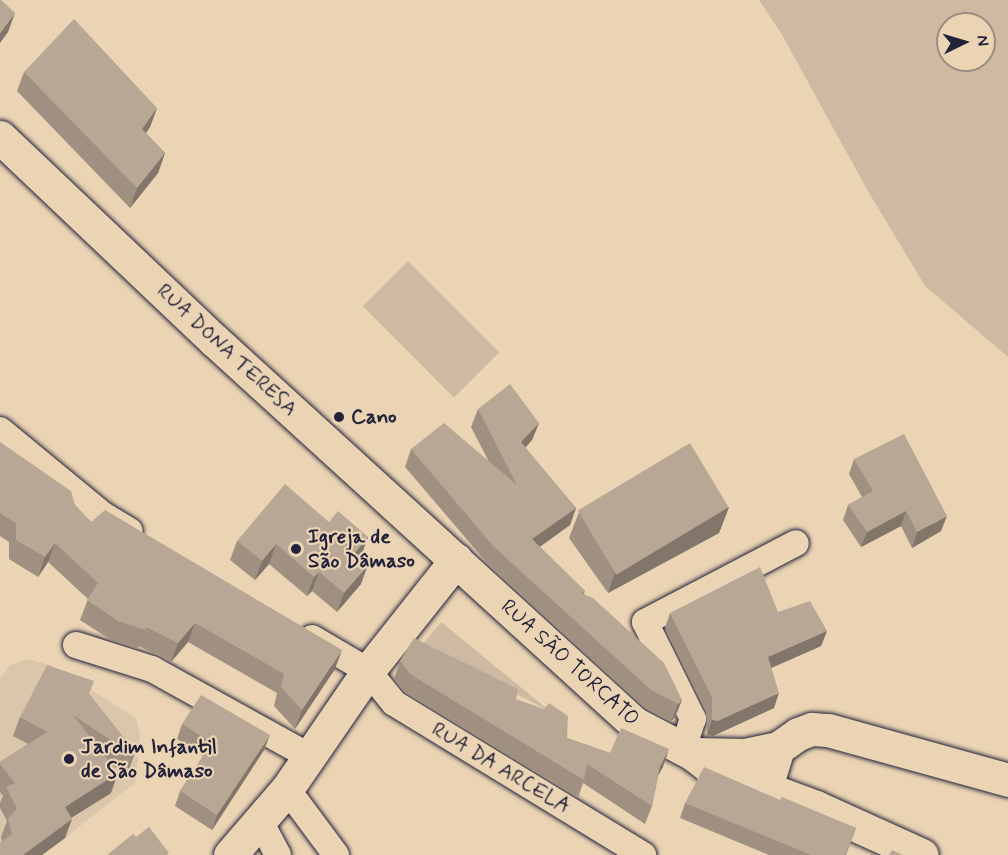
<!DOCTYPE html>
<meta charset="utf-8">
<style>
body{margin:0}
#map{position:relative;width:1008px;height:855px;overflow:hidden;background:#ebd4b4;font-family:Mynerve,sans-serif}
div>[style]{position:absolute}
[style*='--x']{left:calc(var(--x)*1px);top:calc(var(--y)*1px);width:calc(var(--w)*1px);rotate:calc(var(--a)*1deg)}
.built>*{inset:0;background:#dcc6ab}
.green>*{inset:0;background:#cebaa3;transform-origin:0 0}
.roads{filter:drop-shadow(0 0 2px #22223b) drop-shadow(0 0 2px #22223b)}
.street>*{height:26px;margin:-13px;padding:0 13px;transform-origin:13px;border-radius:13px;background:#ebd4b4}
.secondary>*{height:33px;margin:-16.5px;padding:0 16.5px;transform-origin:16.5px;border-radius:16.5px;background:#ebd4b4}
.wall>*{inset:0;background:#9f9081}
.shaded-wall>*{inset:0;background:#827569}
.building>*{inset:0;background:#b9a796;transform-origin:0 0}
.dots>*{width:16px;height:16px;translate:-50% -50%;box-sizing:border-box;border:3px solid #ebd4b4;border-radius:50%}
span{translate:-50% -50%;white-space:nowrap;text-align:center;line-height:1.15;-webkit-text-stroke:4.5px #ebd4b4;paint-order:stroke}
.street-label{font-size:21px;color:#22223b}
.poi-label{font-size:21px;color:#22223b;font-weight:700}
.left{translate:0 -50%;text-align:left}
.north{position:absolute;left:936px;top:12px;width:60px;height:60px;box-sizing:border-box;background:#ebd4b4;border:2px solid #9b8d84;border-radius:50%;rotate:85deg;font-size:16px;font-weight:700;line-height:24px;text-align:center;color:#22223b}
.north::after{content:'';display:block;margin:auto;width:21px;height:27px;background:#22223b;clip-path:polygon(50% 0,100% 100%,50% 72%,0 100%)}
</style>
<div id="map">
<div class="built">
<div style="clip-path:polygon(28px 659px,52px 666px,136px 718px,140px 735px,136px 782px,65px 838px,0 855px,0 678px,10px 665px)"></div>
</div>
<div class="green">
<div style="clip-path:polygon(evenodd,759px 0,1008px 0,1008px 357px,925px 286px,869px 193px,781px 33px,759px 0,948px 24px,984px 24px,984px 60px,948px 60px,948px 24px)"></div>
<div style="left:408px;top:261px;width:129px;height:64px;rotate:45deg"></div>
<div style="clip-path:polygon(441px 622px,551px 712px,422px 645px)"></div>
</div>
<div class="roads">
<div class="street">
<div style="--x:0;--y:430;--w:134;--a:39.5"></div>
<div style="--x:103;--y:515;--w:31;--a:31"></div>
<div style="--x:312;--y:638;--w:65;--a:30.5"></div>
<div style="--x:368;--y:671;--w:41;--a:50.9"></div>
<div style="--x:394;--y:703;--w:292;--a:31.4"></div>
<div style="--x:76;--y:645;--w:80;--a:17.5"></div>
<div style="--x:152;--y:669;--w:179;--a:29"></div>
<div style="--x:683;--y:749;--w:32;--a:-72"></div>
<div style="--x:693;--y:719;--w:108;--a:-116.3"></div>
<div style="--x:645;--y:622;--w:170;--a:-27.6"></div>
<div style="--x:287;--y:789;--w:82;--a:53.4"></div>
<div style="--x:260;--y:821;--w:38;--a:62"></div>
</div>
<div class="secondary">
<div style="--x:0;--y:137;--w:295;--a:43.5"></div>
<div style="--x:214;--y:340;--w:568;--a:42.36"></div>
<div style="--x:634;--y:723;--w:67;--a:27.7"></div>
<div style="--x:693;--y:754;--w:23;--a:38"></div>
<div style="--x:711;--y:768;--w:112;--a:20.4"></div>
<div style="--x:816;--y:807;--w:116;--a:24.4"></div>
<div style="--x:698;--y:754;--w:47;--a:1.2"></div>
<div style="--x:745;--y:755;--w:34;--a:-12"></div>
<div style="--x:766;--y:787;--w:41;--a:-72.9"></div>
<div style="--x:778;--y:748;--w:24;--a:-35"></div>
<div style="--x:798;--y:734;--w:15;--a:-20"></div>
<div style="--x:812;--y:729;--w:16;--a:4"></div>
<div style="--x:828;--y:730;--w:187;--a:15.5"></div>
<div style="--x:230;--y:855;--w:87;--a:-49.2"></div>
<div style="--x:287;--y:789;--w:143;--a:-55.5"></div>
<div style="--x:368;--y:671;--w:142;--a:-51.6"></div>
</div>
</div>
<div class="wall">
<div style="clip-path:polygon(24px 72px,157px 108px,150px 127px,146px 133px,165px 153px,158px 173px,130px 208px,17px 91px)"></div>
<div style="clip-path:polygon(478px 409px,539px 423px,532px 440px,525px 448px,576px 508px,570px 525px,540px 547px,585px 591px,584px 594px,682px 700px,675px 717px,671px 721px,645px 708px,487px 563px,405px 467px,411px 449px,489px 462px,471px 427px)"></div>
<div style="clip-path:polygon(0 442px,75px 505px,91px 522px,335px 669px,295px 729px,274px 706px,277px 693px,188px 642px,171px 662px,139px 646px,138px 649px,111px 640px,80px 620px,88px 599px,48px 562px,38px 577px,9px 559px,9px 542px,0 536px)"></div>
<div style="clip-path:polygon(854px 459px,941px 531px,912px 548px,901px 526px,861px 547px,843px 520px,848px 505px,862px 497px,849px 474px)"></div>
<div style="clip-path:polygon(729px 507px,719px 533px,608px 593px,569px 538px,579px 512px)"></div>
<div style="clip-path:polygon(329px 522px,368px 537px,361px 556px,359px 558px,361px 584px,337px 612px,312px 591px,307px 596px,269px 564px,255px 580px,230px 560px,237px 541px)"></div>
<div style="clip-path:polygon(670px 613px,827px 631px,821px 646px,771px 668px,774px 708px,713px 736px,707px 735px,706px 712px,665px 628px)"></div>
<div style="clip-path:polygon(400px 661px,516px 699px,567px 738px,610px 753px,663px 767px,658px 776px,652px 806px,645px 824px,583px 783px,578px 798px,404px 692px,394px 679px)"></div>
<div style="clip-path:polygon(89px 694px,135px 752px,128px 771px,126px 774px,110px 764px,111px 793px,71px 818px,65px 838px,42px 855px,0 855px,2px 842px,1px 837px,7px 821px,0 808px,0 803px,3px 796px,0 792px,0 762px,28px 744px,13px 736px,20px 717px)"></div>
<div style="clip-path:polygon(182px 724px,264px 750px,212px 830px,175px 806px,180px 791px,203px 756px,177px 739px)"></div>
<div style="clip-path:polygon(780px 800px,856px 828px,846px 855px,769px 855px,680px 818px,685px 803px)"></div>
</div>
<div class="shaded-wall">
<div style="clip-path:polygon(15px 13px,8px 32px,0 43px,0 33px)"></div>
<div style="clip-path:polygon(157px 108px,150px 127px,135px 149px,142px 129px)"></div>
<div style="clip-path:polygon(165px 153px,158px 173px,130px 208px,137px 188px)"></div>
<div style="clip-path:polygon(539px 423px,532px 440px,514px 460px,521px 442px)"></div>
<div style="clip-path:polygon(729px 507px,719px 533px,608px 593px,617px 567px)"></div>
<div style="clip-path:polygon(576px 508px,570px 525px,525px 557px,532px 539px)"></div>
<div style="clip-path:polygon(906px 511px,901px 526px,861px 547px,867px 532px)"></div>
<div style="clip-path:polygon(947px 516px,941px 531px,912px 548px,917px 532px)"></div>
<div style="clip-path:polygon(368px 537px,361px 556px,347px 573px,354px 554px)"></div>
<div style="clip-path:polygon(55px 543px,48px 562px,38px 577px,45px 557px)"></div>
<div style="clip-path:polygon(276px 544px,269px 564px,255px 580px,262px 561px)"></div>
<div style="clip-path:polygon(368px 565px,361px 584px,337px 612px,344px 593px)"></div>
<div style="clip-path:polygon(319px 572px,312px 591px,307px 596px,314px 577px)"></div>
<div style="clip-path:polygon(195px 623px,188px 642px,171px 662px,178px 643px)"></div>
<div style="clip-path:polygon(827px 631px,821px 646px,762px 672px,768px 657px)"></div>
<div style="clip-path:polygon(342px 650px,335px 669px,295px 729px,302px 710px)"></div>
<div style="clip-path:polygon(779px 693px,774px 708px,713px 736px,707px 735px,712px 720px)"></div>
<div style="clip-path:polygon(682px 700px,675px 717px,671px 721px,678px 704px)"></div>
<div style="clip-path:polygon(270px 735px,264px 750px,212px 830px,217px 815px)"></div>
<div style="clip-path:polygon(669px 749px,663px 767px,653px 783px,660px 766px)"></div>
<div style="clip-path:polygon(135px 752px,128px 771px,126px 774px,133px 755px)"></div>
<div style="clip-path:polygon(118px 773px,111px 793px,58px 826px,65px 807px)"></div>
<div style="clip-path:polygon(72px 819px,65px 838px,42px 855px,23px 855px)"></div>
</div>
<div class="building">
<div style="clip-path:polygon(0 0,1px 0,15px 13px,0 33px)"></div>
<div style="clip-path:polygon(74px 19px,157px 108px,142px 129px,165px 153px,137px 188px,24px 72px)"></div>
<div style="clip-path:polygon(510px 384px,539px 423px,521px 442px,576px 508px,532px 539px,585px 591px,581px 593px,593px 598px,664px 663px,682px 700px,678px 704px,651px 690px,493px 546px,411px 449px,444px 423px,517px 485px,478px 409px)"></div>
<div style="clip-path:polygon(904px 434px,947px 516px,917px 532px,906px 511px,867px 532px,848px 505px,873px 491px,854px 459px)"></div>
<div style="clip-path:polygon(0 442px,71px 491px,75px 505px,91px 522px,105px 510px,342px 650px,302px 710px,281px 687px,284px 674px,195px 623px,178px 643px,146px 627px,145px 630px,118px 621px,87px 600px,98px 583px,55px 543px,45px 557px,16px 540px,16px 523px,0 513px)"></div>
<div style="left:690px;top:443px;width:75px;height:131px;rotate:59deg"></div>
<div style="clip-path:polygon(285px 484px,329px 522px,338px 511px,368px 537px,354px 554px,368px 565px,344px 593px,319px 572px,314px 577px,276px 544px,262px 561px,237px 541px)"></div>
<div style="clip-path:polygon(760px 567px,778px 612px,810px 601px,827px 631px,768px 657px,779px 693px,718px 721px,712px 720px,712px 697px,670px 613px)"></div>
<div style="clip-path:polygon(414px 638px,518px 689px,516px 699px,544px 709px,549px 703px,568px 716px,567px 738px,610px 753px,621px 728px,669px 749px,660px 766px,652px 806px,587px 764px,584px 780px,410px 674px,400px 661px)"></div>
<div style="clip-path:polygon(47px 665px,94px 681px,89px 694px,135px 752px,133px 755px,73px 715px,118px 773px,65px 807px,72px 819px,23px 855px,0 855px,0 843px,12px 834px,8px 818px,17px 809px,6px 787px,15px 783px,0 764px,0 762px,47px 732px,20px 717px)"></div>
<div style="clip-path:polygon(201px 695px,270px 735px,217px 815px,180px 791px,212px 743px,182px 724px)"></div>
<div style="clip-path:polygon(704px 767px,780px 800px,782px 797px,856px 828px,845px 855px,811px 855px,685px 803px)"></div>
<div style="clip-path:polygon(149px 827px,169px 853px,167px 855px,107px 855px,133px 834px,136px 837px)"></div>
<div style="clip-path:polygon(892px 850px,903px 855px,889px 855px)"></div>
</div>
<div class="dots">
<div style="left:339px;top:417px;background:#22223b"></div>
<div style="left:296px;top:549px;background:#22223b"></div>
<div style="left:69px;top:759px;background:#22223b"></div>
</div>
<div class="street-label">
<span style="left:227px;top:350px;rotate:43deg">RUA DONA TERESA</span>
<span style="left:570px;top:663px;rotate:42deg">RUA SÃO TORCATO</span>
<span style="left:501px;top:768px;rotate:31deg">RUA DA ARCELA</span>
</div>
<div class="poi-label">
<span class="left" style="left:351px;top:417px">Cano</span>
<span class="left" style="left:308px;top:549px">Igreja de<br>São Dâmaso</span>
<span class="left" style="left:81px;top:759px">Jardim Infantil<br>de São Dâmaso</span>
</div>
<div class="north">N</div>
</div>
